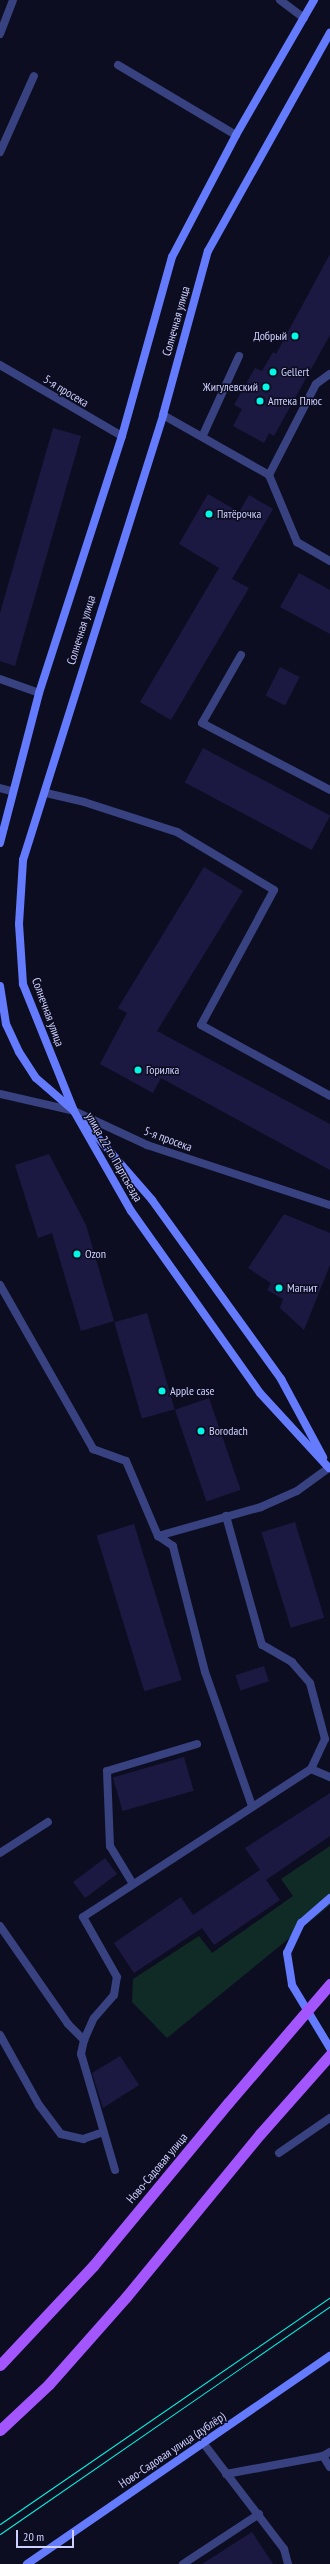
<!DOCTYPE html>
<meta charset="utf-8">
<style>
body{margin:0}
#map{position:relative;width:330px;height:2564px;overflow:hidden;background:#0d0d21;font-family:"PT Sans Narrow",sans-serif}
div>[style]{position:absolute}
[style*='--x']{left:calc(var(--x)*1px);top:calc(var(--y)*1px);width:calc(var(--w)*1px);rotate:calc(var(--a)*1deg)}
.green>*{inset:0;background:#102b26}
.building>*{inset:0;background:#1b1942;transform-origin:0 0}
.service>*{height:8px;margin:-4px;padding:0 4px;transform-origin:4px;border-radius:4px;background:#384280}
.minor>*{height:8px;margin:-4px;padding:0 4px;transform-origin:4px;border-radius:4px;background:#384280}
.secondary>*{height:8px;margin:-4px;padding:0 4px;transform-origin:4px;border-radius:4px;background:#657bfe}
.primary>*{height:11px;margin:-5.5px;padding:0 5.5px;transform-origin:5.5px;border-radius:5.5px;background:#a355fe}
.tram>*{height:1px;margin:-0.5px;padding:0 0.5px;transform-origin:0.5px;border-radius:0.5px;background:#02f7e6}
.primary-bridge>*{height:11px;margin:-5.5px;padding:0 5.5px;transform-origin:5.5px;border-radius:5.5px;background:#a355fe}
.dots>*{width:11px;height:11px;translate:-50% -50%;box-sizing:border-box;border:2px solid #0d0d21;border-radius:50%}
span{translate:-50% -50%;white-space:nowrap;text-align:center;line-height:1.15;-webkit-text-stroke:3px #0d0d21;paint-order:stroke}
.street-label{font-size:12px;color:#ced0ff}
.poi-label{font-size:12px;color:#ced0ff}
.right{translate:-100% -50%;text-align:right}
.left{translate:0 -50%;text-align:left}
.scale{position:absolute;left:16px;top:2530px;width:58px;height:18px;box-sizing:border-box;border:2px solid #ced0ff;border-top:0;padding-left:5px;font-size:12px;line-height:14px;white-space:nowrap;color:#ced0ff;-webkit-text-stroke:3px #0d0d21;paint-order:stroke}
</style>
<div id="map">
<div class="green">
<div style="clip-path:polygon(330px 1846px,330px 1905px,167px 2038px,132px 2002px,133px 1979px,199px 1936px,212px 1953px,293px 1896px,281px 1879px)"></div>
</div>
<div class="building">
<div style="clip-path:polygon(330px 254px,330px 335px,274px 436px,269px 433px,264px 443px,233px 426px,242px 409px,234px 405px,255px 368px,262px 371px,273px 352px,276px 354px)"></div>
<div style="clip-path:polygon(53px 428px,81px 436px,15px 666px,0 661px,0 613px)"></div>
<div style="clip-path:polygon(208px 494px,239px 512px,249px 495px,273px 509px,232px 579px,249px 588px,171px 720px,140px 702px,219px 568px,179px 544px)"></div>
<div style="clip-path:polygon(299px 573px,330px 590px,330px 634px,280px 607px)"></div>
<div style="left:280px;top:667px;width:22px;height:32px;rotate:27deg"></div>
<div style="left:203px;top:748px;width:144px;height:39px;rotate:28deg"></div>
<div style="clip-path:polygon(204px 867px,243px 891px,157px 1031px,330px 1124px,330px 1170px,161px 1078px,153px 1093px,100px 1064px,127px 1013px,118px 1008px)"></div>
<div style="clip-path:polygon(49px 1154px,86px 1225px,114px 1321px,81px 1331px,52px 1233px,38px 1238px,15px 1165px)"></div>
<div style="clip-path:polygon(284px 1214px,330px 1233px,330px 1265px,304px 1330px,280px 1308px,283px 1299px,267px 1290px,271px 1283px,248px 1268px)"></div>
<div style="left:147px;top:1313px;width:100px;height:34px;rotate:74deg"></div>
<div style="left:209px;top:1398px;width:97px;height:36px;rotate:71deg"></div>
<div style="left:295px;top:1522px;width:100px;height:35px;rotate:73deg"></div>
<div style="left:134px;top:1524px;width:163px;height:39px;rotate:73deg"></div>
<div style="left:264px;top:1666px;width:16px;height:30px;rotate:72deg"></div>
<div style="left:184px;top:1757px;width:35px;height:74px;rotate:74deg"></div>
<div style="clip-path:polygon(330px 1793px,330px 1836px,266px 1880px,280px 1900px,214px 1945px,202px 1928px,134px 1973px,114px 1943px,181px 1897px,193px 1915px,260px 1870px,245px 1848px)"></div>
<div style="left:105px;top:1858px;width:20px;height:40px;rotate:53deg"></div>
<div style="clip-path:polygon(120px 2056px,139px 2085px,103px 2108px,92px 2073px)"></div>
<div style="clip-path:polygon(252px 2532px,273px 2564px,202px 2564px)"></div>
</div>
<div class="service">
<div style="--x:0;--y:34;--w:36;--a:-69"></div>
<div style="--x:118;--y:65;--w:137;--a:30.7"></div>
<div style="--x:0;--y:152;--w:83;--a:-65.9"></div>
<div style="--x:163;--y:415;--w:122;--a:29.5"></div>
<div style="--x:269;--y:475;--w:73;--a:67.3"></div>
<div style="--x:297;--y:542;--w:38;--a:30"></div>
<div style="--x:203;--y:435;--w:87;--a:-65.5"></div>
<div style="--x:269;--y:475;--w:102;--a:-62.7"></div>
<div style="--x:316;--y:384;--w:17;--a:-36"></div>
<div style="--x:241;--y:655;--w:78;--a:119.8"></div>
<div style="--x:202;--y:723;--w:144;--a:27.6"></div>
<div style="--x:0;--y:679;--w:41;--a:19.7"></div>
<div style="--x:0;--y:788;--w:11;--a:15"></div>
<div style="--x:46;--y:793;--w:39;--a:13"></div>
<div style="--x:84;--y:802;--w:98;--a:17.9"></div>
<div style="--x:177;--y:832;--w:113;--a:30.9"></div>
<div style="--x:274;--y:890;--w:153;--a:118.4"></div>
<div style="--x:201;--y:1025;--w:147;--a:28.8"></div>
<div style="--x:0;--y:1285;--w:189;--a:60.4"></div>
<div style="--x:93;--y:1449;--w:35;--a:20"></div>
<div style="--x:126;--y:1461;--w:82;--a:66.9"></div>
<div style="--x:311;--y:1769;--w:21;--a:23"></div>
<div style="--x:252;--y:1806;--w:142;--a:-109.3"></div>
<div style="--x:205;--y:1672;--w:130;--a:-104.3"></div>
<div style="--x:173;--y:1546;--w:18;--a:-146"></div>
<div style="--x:158;--y:1536;--w:107;--a:-15.7"></div>
<div style="--x:261;--y:1507;--w:39;--a:-24"></div>
<div style="--x:297;--y:1491;--w:39;--a:-36"></div>
<div style="--x:0;--y:1853;--w:57;--a:-32.9"></div>
<div style="--x:133;--y:1884;--w:44;--a:-121.2"></div>
<div style="--x:110;--y:1846;--w:75;--a:-92.3"></div>
<div style="--x:107;--y:1771;--w:94;--a:-16.7"></div>
<div style="--x:0;--y:1926;--w:119;--a:55.2"></div>
<div style="--x:68;--y:2024;--w:23;--a:45"></div>
<div style="--x:0;--y:2035;--w:80;--a:60.9"></div>
<div style="--x:39;--y:2105;--w:36;--a:53"></div>
<div style="--x:61;--y:2134;--w:23;--a:13"></div>
<div style="--x:83;--y:2139;--w:21;--a:-19"></div>
<div style="--x:279;--y:2153;--w:62;--a:-34.5"></div>
<div style="--x:115;--y:2170;--w:121;--a:-106.3"></div>
<div style="--x:81;--y:2054;--w:14;--a:-78"></div>
<div style="--x:84;--y:2040;--w:24;--a:-66"></div>
<div style="--x:94;--y:2018;--w:30;--a:-49"></div>
<div style="--x:114;--y:1995;--w:18;--a:-81"></div>
<div style="--x:117;--y:1977;--w:69;--a:-119.5"></div>
<div style="--x:83;--y:1917;--w:272;--a:-33"></div>
<div style="--x:311;--y:1769;--w:33;--a:-65"></div>
<div style="--x:325;--y:1739;--w:58;--a:-105"></div>
<div style="--x:310;--y:1683;--w:28;--a:-131"></div>
<div style="--x:292;--y:1662;--w:34;--a:-150"></div>
<div style="--x:262;--y:1645;--w:134;--a:-105.6"></div>
<div style="--x:204;--y:2444;--w:132;--a:52.7"></div>
<div style="--x:284;--y:2549;--w:16;--a:75"></div>
<div style="--x:323;--y:2456;--w:8;--a:-30"></div>
<div style="--x:226;--y:2474;--w:99;--a:-10.5"></div>
<div style="--x:323;--y:2456;--w:13;--a:58"></div>
<div style="--x:183;--y:2564;--w:91;--a:-33.3"></div>
</div>
<div class="minor">
<div style="--x:280;--y:0;--w:30;--a:37"></div>
<div style="--x:0;--y:365;--w:141;--a:30.2"></div>
<div style="--x:0;--y:1094;--w:76;--a:12.9"></div>
<div style="--x:74;--y:1111;--w:81;--a:25"></div>
<div style="--x:147;--y:1145;--w:193;--a:18.2"></div>
</div>
<div class="secondary">
<div style="--x:0;--y:843;--w:155;--a:-75.4"></div>
<div style="--x:39;--y:693;--w:270;--a:-72.1"></div>
<div style="--x:122;--y:436;--w:186;--a:-74.4"></div>
<div style="--x:172;--y:257;--w:138;--a:-62.3"></div>
<div style="--x:236;--y:135;--w:156;--a:-60"></div>
<div style="--x:0;--y:986;--w:38;--a:81"></div>
<div style="--x:6;--y:1024;--w:31;--a:65"></div>
<div style="--x:19;--y:1052;--w:31;--a:57"></div>
<div style="--x:36;--y:1078;--w:49;--a:40.9"></div>
<div style="--x:86;--y:1124;--w:101;--a:49"></div>
<div style="--x:152;--y:1200;--w:221;--a:54.2"></div>
<div style="--x:281;--y:1379;--w:89;--a:61.7"></div>
<div style="--x:329;--y:1468;--w:102;--a:-132.6"></div>
<div style="--x:260;--y:1393;--w:223;--a:-125.3"></div>
<div style="--x:131;--y:1211;--w:115;--a:-119.7"></div>
<div style="--x:74;--y:1111;--w:137;--a:-111.9"></div>
<div style="--x:23;--y:984;--w:60;--a:-93.8"></div>
<div style="--x:19;--y:924;--w:64;--a:-86.4"></div>
<div style="--x:23;--y:860;--w:467;--a:-72.5"></div>
<div style="--x:163;--y:415;--w:170;--a:-74.7"></div>
<div style="--x:208;--y:251;--w:250;--a:-60.8"></div>
<div style="--x:330;--y:1898;--w:38;--a:139"></div>
<div style="--x:301;--y:1923;--w:33;--a:115"></div>
<div style="--x:287;--y:1953;--w:32;--a:81"></div>
<div style="--x:292;--y:1985;--w:74;--a:58.9"></div>
<div style="--x:27;--y:2564;--w:368;--a:-34.5"></div>
</div>
<div class="primary">
<div style="--x:0;--y:2430;--w:67;--a:-43.2"></div>
<div style="--x:49;--y:2384;--w:116;--a:-48.5"></div>
<div style="--x:126;--y:2297;--w:211;--a:-50.6"></div>
<div style="--x:260;--y:2134;--w:106;--a:-48.5"></div>
</div>
<div class="tram">
<div style="--x:0;--y:2524;--w:401;--a:-34.5"></div>
<div style="--x:0;--y:2534;--w:401;--a:-34.6"></div>
</div>
<div class="primary-bridge">
<div style="--x:0;--y:2365;--w:136;--a:-46.8"></div>
<div style="--x:93;--y:2266;--w:212;--a:-50.4"></div>
<div style="--x:228;--y:2103;--w:157;--a:-49.4"></div>
</div>
<div class="dots">
<div style="left:295px;top:336px;background:#02f7e6"></div>
<div style="left:273px;top:372px;background:#02f7e6"></div>
<div style="left:266px;top:387px;background:#02f7e6"></div>
<div style="left:260px;top:401px;background:#02f7e6"></div>
<div style="left:209px;top:514px;background:#02f7e6"></div>
<div style="left:138px;top:1070px;background:#02f7e6"></div>
<div style="left:77px;top:1254px;background:#02f7e6"></div>
<div style="left:279px;top:1288px;background:#02f7e6"></div>
<div style="left:162px;top:1391px;background:#02f7e6"></div>
<div style="left:201px;top:1431px;background:#02f7e6"></div>
</div>
<div class="street-label">
<span style="left:176px;top:321px;rotate:-74deg">Солнечная улица</span>
<span style="left:66px;top:391px;rotate:31deg">5-я просека</span>
<span style="left:81px;top:630px;rotate:-73deg">Солнечная улица</span>
<span style="left:48px;top:1012px;rotate:70deg">Солнечная улица</span>
<span style="left:168px;top:1139px;rotate:20deg">5-я просека</span>
<span style="left:114px;top:1157px;rotate:60deg">улица 22-го Партсъезда</span>
<span style="left:157px;top:2168px;rotate:-50deg">Ново-Садовая улица</span>
<span style="left:172px;top:2450px;rotate:-34deg">Ново-Садовая улица (дублёр)</span>
</div>
<div class="poi-label">
<span class="right" style="left:287px;top:336px">Добрый</span>
<span class="left" style="left:281px;top:372px">Gellert</span>
<span class="right" style="left:258px;top:387px">Жигулевский</span>
<span class="left" style="left:268px;top:401px">Аптека Плюс</span>
<span class="left" style="left:217px;top:514px">Пятёрочка</span>
<span class="left" style="left:146px;top:1070px">Горилка</span>
<span class="left" style="left:85px;top:1254px">Ozon</span>
<span class="left" style="left:287px;top:1288px">Магнит</span>
<span class="left" style="left:170px;top:1391px">Apple case</span>
<span class="left" style="left:209px;top:1431px">Borodach</span>
</div>
<div class="scale">20 m</div>
</div>
